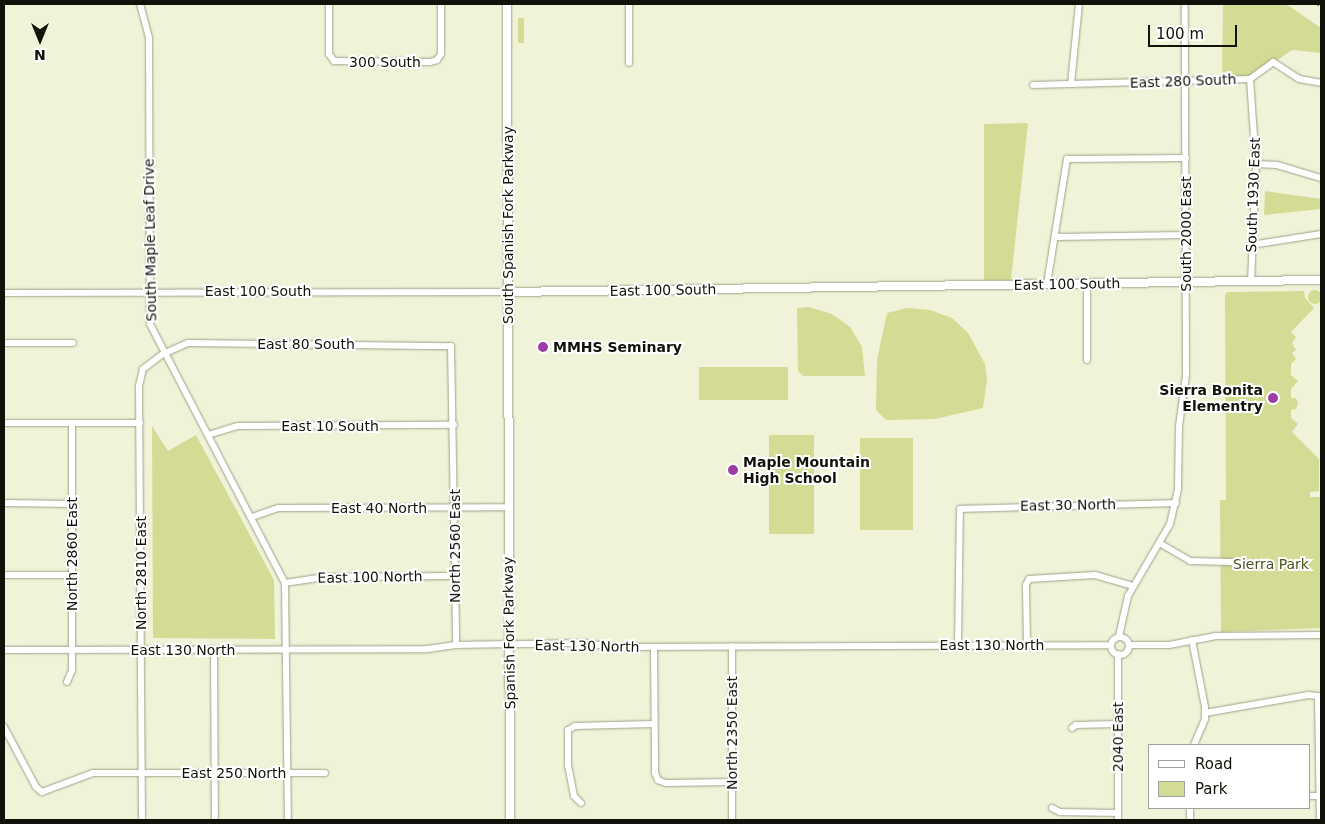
<!DOCTYPE html>
<style>
body{margin:0}
#map{position:relative;width:1325px;height:824px;overflow:hidden;background:#f0f3d8;font-family:"DejaVu Sans",sans-serif}
div>[style]{position:absolute}
[style*='--x']{left:calc(var(--x)*1px);top:calc(var(--y)*1px);width:calc(var(--w)*1px);rotate:calc(var(--a)*1deg)}
.green>*{inset:0;background:#d4db95;transform-origin:0 0}
.round{border-radius:50%}
.roads{filter:drop-shadow(0 0 1px #9ea188) drop-shadow(0 0 1px #9ea188)}
.minor>*{height:6px;margin:-3px;padding:0 3px;transform-origin:3px;border-radius:3px;background:#fff}
.minor>.ring{margin:-3px;padding:0;box-sizing:content-box;background:none;border:6px solid #fff;border-radius:50%}
.tertiary>*{height:8px;margin:-4px;padding:0 4px;transform-origin:4px;border-radius:4px;background:#fff}
.rail>*{height:2px;margin-top:-1px;transform-origin:0;background:repeating-linear-gradient(90deg,#595a4b 0 2.5px,transparent 0 7.5px)}
.dots>*{width:14px;height:14px;translate:-50% -50%;box-sizing:border-box;border:2px solid #fff;border-radius:50%}
span{translate:-50% -50%;white-space:nowrap;text-align:center;line-height:1.15;-webkit-text-stroke:4px #fff;paint-order:stroke}
.street-label{font-size:14px;color:#111209}
.poi-label{font-size:14px;color:#111209;font-weight:700}
.left{translate:0 -50%;text-align:left}
.right{translate:-100% -50%;text-align:right}
.park-label{font-size:14px;color:#4d511a}
.frame{position:absolute;inset:0;border:5px solid #111209;pointer-events:none}
.legend{position:absolute;left:1148px;top:744px;width:162px;height:65px;box-sizing:border-box;background:#fff;border:1px solid #a0a09d;margin:0;padding:6px 9px;list-style:none;font-size:15px;color:#111209}
.legend li{display:flex;align-items:center;gap:10px;height:25px}
.legend b{width:25px;border:1px solid #a0a09d}
.north{position:absolute;left:15px;top:15px;width:50px;height:50px;-webkit-text-stroke:4px #fff;paint-order:stroke;rotate:180deg;font-size:14px;font-weight:700;line-height:20px;text-align:center;color:#111209}
.north::after{content:'';display:block;margin:auto;width:18px;height:22px;background:#111209;clip-path:polygon(50% 0,100% 100%,50% 72%,0 100%)}
.scale{position:absolute;left:1148px;top:25px;width:89px;height:22px;box-sizing:border-box;border:2px solid #111209;border-top:0;padding-left:6px;font-size:15px;line-height:18px;white-space:nowrap;color:#111209;-webkit-text-stroke:4px #fff;paint-order:stroke}
</style>
<div id="map">
<div class="green">
<div style="clip-path:polygon(1223px 4px,1286px 4px,1321px 28px,1321px 53px,1292px 50px,1250px 79px,1222px 82px)"></div>
<div style="left:518px;top:18px;width:6px;height:25px"></div>
<div style="clip-path:polygon(1028px 123px,1011px 280px,984px 280px,984px 124px)"></div>
<div style="clip-path:polygon(1265px 191px,1321px 199px,1321px 209px,1264px 215px)"></div>
<div class="round" style="left:1308px;top:290px;width:14px;height:14px"></div>
<div style="clip-path:polygon(1304px 291px,1305px 298px,1314px 308px,1291px 332px,1296px 337px,1292px 343px,1296px 350px,1292px 353px,1296px 359px,1291px 364px,1291px 375px,1298px 381px,1291px 389px,1291px 398px,1296px 398px,1298px 403px,1296px 409px,1291px 410px,1291px 418px,1298px 424px,1292px 432px,1319px 459px,1319px 491px,1310px 492px,1310px 497px,1321px 497px,1321px 628px,1221px 632px,1220px 500px,1226px 500px,1225px 295px,1227px 292px)"></div>
<div style="clip-path:polygon(809px 307px,832px 314px,850px 327px,862px 347px,865px 376px,803px 376px,798px 371px,797px 308px)"></div>
<div style="clip-path:polygon(907px 308px,930px 310px,952px 318px,968px 333px,985px 364px,987px 380px,983px 408px,935px 419px,886px 420px,876px 410px,877px 360px,887px 313px)"></div>
<div style="left:699px;top:367px;width:89px;height:33px"></div>
<div style="clip-path:polygon(152px 426px,168px 451px,196px 435px,274px 580px,275px 639px,153px 638px)"></div>
<div style="left:814px;top:435px;width:99px;height:45px;rotate:90deg"></div>
<div style="left:860px;top:438px;width:53px;height:92px"></div>
</div>
<div class="roads">
<div class="minor">
<div style="--x:140;--y:4;--w:35;--a:75"></div>
<div style="--x:149;--y:38;--w:286;--a:89.8"></div>
<div style="--x:150;--y:324;--w:292;--a:62.5"></div>
<div style="--x:285;--y:583;--w:237;--a:89.3"></div>
<div style="--x:329;--y:4;--w:50;--a:90"></div>
<div style="--x:329;--y:54;--w:9;--a:54"></div>
<div style="--x:334;--y:61;--w:96;--a:0.6"></div>
<div style="--x:430;--y:62;--w:7;--a:-16"></div>
<div style="--x:437;--y:60;--w:7;--a:-56"></div>
<div style="--x:441;--y:54;--w:50;--a:-90"></div>
<div style="--x:629;--y:4;--w:59;--a:90"></div>
<div style="--x:1250;--y:79;--w:85;--a:86"></div>
<div style="--x:1256;--y:164;--w:117;--a:92.4"></div>
<div style="--x:1071;--y:84;--w:80;--a:-84.3"></div>
<div style="--x:1033;--y:85;--w:217;--a:-1.6"></div>
<div style="--x:1250;--y:79;--w:29;--a:-36"></div>
<div style="--x:1273;--y:62;--w:31;--a:33"></div>
<div style="--x:1299;--y:79;--w:22;--a:10"></div>
<div style="--x:1256;--y:164;--w:21;--a:3"></div>
<div style="--x:1277;--y:165;--w:46;--a:16.5"></div>
<div style="--x:1055;--y:237;--w:131;--a:-0.9"></div>
<div style="--x:1251;--y:245;--w:71;--a:-8.9"></div>
<div style="--x:1047;--y:284;--w:127;--a:-80.9"></div>
<div style="--x:1067;--y:159;--w:119;--a:-0.5"></div>
<div style="--x:1087;--y:285;--w:75;--a:90"></div>
<div style="--x:4;--y:293;--w:504;--a:-0.11"></div>
<div style="--x:4;--y:343;--w:69;--a:0"></div>
<div style="--x:4;--y:423;--w:136;--a:0"></div>
<div style="--x:208;--y:435;--w:31;--a:-17"></div>
<div style="--x:238;--y:426;--w:216;--a:-0.3"></div>
<div style="--x:4;--y:503;--w:68;--a:0.8"></div>
<div style="--x:252;--y:517;--w:28;--a:-19"></div>
<div style="--x:278;--y:508;--w:230;--a:-0.2"></div>
<div style="--x:1161;--y:544;--w:34;--a:30"></div>
<div style="--x:1190;--y:561;--w:42;--a:1.4"></div>
<div style="--x:4;--y:575;--w:68;--a:0"></div>
<div style="--x:285;--y:583;--w:40;--a:-8.5"></div>
<div style="--x:325;--y:577;--w:130;--a:-0.4"></div>
<div style="--x:1119;--y:636;--w:41;--a:-77.3"></div>
<div style="--x:1128;--y:596;--w:83;--a:-59.7"></div>
<div style="--x:1170;--y:524;--w:36;--a:-77"></div>
<div style="--x:1178;--y:489;--w:63;--a:-89.1"></div>
<div style="--x:1179;--y:426;--w:51;--a:-82.2"></div>
<div style="--x:1186;--y:375;--w:371;--a:-90.2"></div>
<div class="ring" style="left:1111px;top:637px;width:12px;height:12px"></div>
<div style="--x:1192;--y:640;--w:68;--a:79"></div>
<div style="--x:1205;--y:707;--w:12;--a:90"></div>
<div style="--x:1205;--y:719;--w:28;--a:113"></div>
<div style="--x:958;--y:645;--w:136;--a:-89.2"></div>
<div style="--x:960;--y:509;--w:216;--a:-1.6"></div>
<div style="--x:1027;--y:645;--w:60;--a:-91"></div>
<div style="--x:1026;--y:585;--w:7;--a:-63"></div>
<div style="--x:1029;--y:579;--w:66;--a:-3.5"></div>
<div style="--x:1095;--y:575;--w:40;--a:16"></div>
<div style="--x:1129;--y:645;--w:40;--a:0"></div>
<div style="--x:1169;--y:645;--w:48;--a:-10.8"></div>
<div style="--x:1216;--y:636;--w:105;--a:-0.5"></div>
<div style="--x:732;--y:646;--w:174;--a:90"></div>
<div style="--x:654;--y:647;--w:126;--a:89.5"></div>
<div style="--x:655;--y:773;--w:8;--a:67"></div>
<div style="--x:658;--y:780;--w:9;--a:21"></div>
<div style="--x:666;--y:783;--w:66;--a:-0.9"></div>
<div style="--x:4;--y:650;--w:423;--a:-0.1"></div>
<div style="--x:427;--y:649;--w:29;--a:-8"></div>
<div style="--x:456;--y:645;--w:127;--a:-0.9"></div>
<div style="--x:583;--y:643;--w:34;--a:7"></div>
<div style="--x:617;--y:647;--w:494;--a:-0.2"></div>
<div style="--x:214;--y:650;--w:170;--a:89.7"></div>
<div style="--x:1118;--y:654;--w:166;--a:90"></div>
<div style="--x:67;--y:682;--w:13;--a:-67"></div>
<div style="--x:72;--y:670;--w:246;--a:-90"></div>
<div style="--x:1205;--y:713;--w:105;--a:-9.9"></div>
<div style="--x:1308;--y:695;--w:10;--a:6"></div>
<div style="--x:1318;--y:696;--w:124;--a:89.1"></div>
<div style="--x:4;--y:727;--w:68;--a:61.9"></div>
<div style="--x:36;--y:787;--w:8;--a:40"></div>
<div style="--x:42;--y:792;--w:54;--a:-20.4"></div>
<div style="--x:93;--y:773;--w:232;--a:0"></div>
<div style="--x:1072;--y:728;--w:5;--a:-37"></div>
<div style="--x:1076;--y:725;--w:42;--a:-1.4"></div>
<div style="--x:1309;--y:796;--w:12;--a:0"></div>
<div style="--x:581;--y:803;--w:10;--a:-135"></div>
<div style="--x:574;--y:796;--w:31;--a:-101"></div>
<div style="--x:568;--y:766;--w:36;--a:-90"></div>
<div style="--x:568;--y:730;--w:8;--a:-30"></div>
<div style="--x:575;--y:726;--w:79;--a:-1.5"></div>
<div style="--x:1052;--y:808;--w:9;--a:27"></div>
<div style="--x:1060;--y:812;--w:58;--a:1"></div>
<div style="--x:1190;--y:808;--w:12;--a:90"></div>
<div style="--x:142;--y:820;--w:434;--a:-90.4"></div>
<div style="--x:139;--y:386;--w:17;--a:-77"></div>
<div style="--x:143;--y:369;--w:25;--a:-37"></div>
<div style="--x:163;--y:354;--w:27;--a:-24"></div>
<div style="--x:188;--y:343;--w:263;--a:0.7"></div>
<div style="--x:451;--y:346;--w:299;--a:89"></div>
</div>
<div class="tertiary">
<div style="--x:507;--y:4;--w:816;--a:89.79"></div>
<div style="--x:508;--y:292;--w:813;--a:-0.85"></div>
</div>
</div>
<div class="rail">
<div style="--x:1317;--y:4;--w:5;--a:37"></div>
</div>
<div class="dots">
<div style="left:543px;top:347px;background:#9c3da5"></div>
<div style="left:1273px;top:398px;background:#9c3da5"></div>
<div style="left:733px;top:470px;background:#9c3da5"></div>
</div>
<div class="street-label">
<span style="left:385px;top:62px">300 South</span>
<span style="left:1183px;top:81px;rotate:-2deg">East 280 South</span>
<span style="left:1253px;top:195px;rotate:-88deg">South 1930 East</span>
<span style="left:508px;top:225px;rotate:-90deg">South Spanish Fork Parkway</span>
<span style="left:1186px;top:234px;rotate:-90deg">South 2000 East</span>
<span style="left:150px;top:240px;rotate:-91deg">South Maple Leaf Drive</span>
<span style="left:1067px;top:284px;rotate:-1deg">East 100 South</span>
<span style="left:663px;top:290px;rotate:-1deg">East 100 South</span>
<span style="left:258px;top:291px">East 100 South</span>
<span style="left:306px;top:344px">East 80 South</span>
<span style="left:330px;top:426px">East 10 South</span>
<span style="left:1068px;top:505px;rotate:-1deg">East 30 North</span>
<span style="left:379px;top:508px">East 40 North</span>
<span style="left:455px;top:546px;rotate:-90deg">North 2560 East</span>
<span style="left:72px;top:554px;rotate:-90deg">North 2860 East</span>
<span style="left:141px;top:573px;rotate:-90deg">North 2810 East</span>
<span style="left:370px;top:577px;rotate:-1deg">East 100 North</span>
<span style="left:509px;top:633px;rotate:-91deg">Spanish Fork Parkway</span>
<span style="left:992px;top:645px">East 130 North</span>
<span style="left:587px;top:646px;rotate:1deg">East 130 North</span>
<span style="left:183px;top:650px">East 130 North</span>
<span style="left:732px;top:733px;rotate:-90deg">North 2350 East</span>
<span style="left:1118px;top:737px;rotate:-90deg">2040 East</span>
<span style="left:234px;top:773px">East 250 North</span>
</div>
<div class="poi-label">
<span class="left" style="left:553px;top:347px">MMHS Seminary</span>
<span class="right" style="left:1263px;top:398px">Sierra Bonita<br>Elementry</span>
<span class="left" style="left:743px;top:470px">Maple Mountain<br>High School</span>
</div>
<div class="park-label">
<span style="left:1271px;top:564px">Sierra Park</span>
</div>
<div class="frame"></div>
<ul class="legend">
<li><b style="height:6px;background:#fff"></b>Road</li>
<li><b style="height:14px;background:#d4db95"></b>Park</li>
</ul>
<div class="north">N</div>
<div class="scale">100 m</div>
</div>
